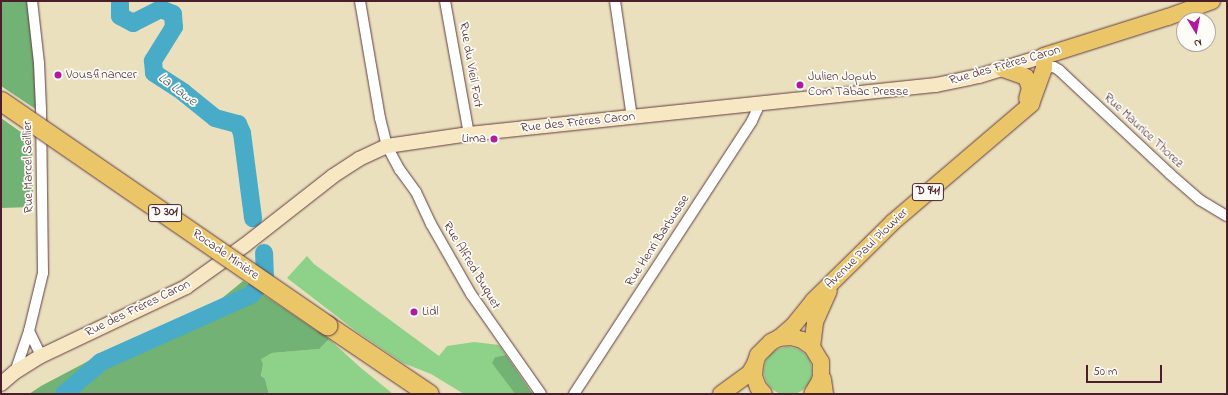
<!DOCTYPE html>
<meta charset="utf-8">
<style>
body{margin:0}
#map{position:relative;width:1228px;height:395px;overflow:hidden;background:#eae0be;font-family:"Indie Flower",sans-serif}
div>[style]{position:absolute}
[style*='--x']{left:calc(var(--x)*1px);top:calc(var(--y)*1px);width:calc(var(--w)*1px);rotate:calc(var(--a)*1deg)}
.green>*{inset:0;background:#8ed189}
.round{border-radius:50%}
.forest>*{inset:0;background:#72b375}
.river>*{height:18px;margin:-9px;padding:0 9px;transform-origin:9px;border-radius:9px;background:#48abc8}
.roads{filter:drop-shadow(0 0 1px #623c41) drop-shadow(0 0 1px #623c41)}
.street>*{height:10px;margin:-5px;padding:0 5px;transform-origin:5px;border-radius:5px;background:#fff}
.secondary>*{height:14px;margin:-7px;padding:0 7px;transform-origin:7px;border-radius:7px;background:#f7e8c3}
.primary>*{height:16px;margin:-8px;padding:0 8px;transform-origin:8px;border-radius:8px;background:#ebc669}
.highway>*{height:19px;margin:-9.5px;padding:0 9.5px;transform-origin:9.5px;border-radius:9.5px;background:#ebc669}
.bridges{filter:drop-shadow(0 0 1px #623c41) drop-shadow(0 0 1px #623c41)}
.highway-bridge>*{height:19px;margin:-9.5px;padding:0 9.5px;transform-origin:9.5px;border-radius:9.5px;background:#ebc669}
.dots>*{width:11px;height:11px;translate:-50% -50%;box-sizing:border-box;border:2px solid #fdfcf7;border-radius:50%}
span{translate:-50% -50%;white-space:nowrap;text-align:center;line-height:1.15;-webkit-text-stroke:3.5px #fdfcf7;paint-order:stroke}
.shield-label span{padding:1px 3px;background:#fdfcf7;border:1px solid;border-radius:3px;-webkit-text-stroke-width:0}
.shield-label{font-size:12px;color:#4a1f2b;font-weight:700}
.street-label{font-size:13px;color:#4a1f2b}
.poi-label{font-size:13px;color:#4a1f2b}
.left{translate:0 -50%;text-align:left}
.right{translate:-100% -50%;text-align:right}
.water-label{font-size:14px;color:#495e72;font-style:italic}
.frame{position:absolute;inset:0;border:2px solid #4a1f2b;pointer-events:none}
.north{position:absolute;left:1176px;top:12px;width:40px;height:40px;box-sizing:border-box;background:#fdfcf7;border:1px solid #b5a4a5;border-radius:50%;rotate:170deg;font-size:11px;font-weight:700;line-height:16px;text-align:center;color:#4a1f2b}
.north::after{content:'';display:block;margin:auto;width:14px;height:18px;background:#b5179e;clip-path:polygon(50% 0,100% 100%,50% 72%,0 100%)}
.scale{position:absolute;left:1086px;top:365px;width:76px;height:18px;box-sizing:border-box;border:2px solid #4a1f2b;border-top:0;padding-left:5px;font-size:12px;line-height:14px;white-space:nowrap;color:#4a1f2b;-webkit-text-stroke:3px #fdfcf7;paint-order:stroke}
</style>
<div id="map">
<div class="green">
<div style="clip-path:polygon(307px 256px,314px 264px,439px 356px,447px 346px,474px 342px,499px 345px,506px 355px,495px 357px,493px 363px,515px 394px,464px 394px,431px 374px,403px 363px,356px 331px,287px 278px)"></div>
<div style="clip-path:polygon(329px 339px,361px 368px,393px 394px,269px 394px,265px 379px,261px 377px,263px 365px,260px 359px,272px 353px,318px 349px)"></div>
<div class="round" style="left:764px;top:347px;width:48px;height:48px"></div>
</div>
<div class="forest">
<div style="clip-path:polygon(1px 1px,32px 1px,37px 110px,1px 86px)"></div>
<div style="clip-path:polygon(1px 118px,32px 140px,33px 207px,1px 208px)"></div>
<div style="clip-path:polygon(243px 281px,329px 339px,319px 349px,272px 353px,261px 359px,263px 365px,261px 376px,265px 379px,269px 394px,29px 394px,41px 386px,113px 348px,184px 319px,221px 299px)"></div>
<div style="clip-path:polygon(506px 355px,530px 390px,533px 394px,515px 394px,492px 363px,495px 357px)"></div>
</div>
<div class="river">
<div style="--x:120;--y:1;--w:15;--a:90"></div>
<div style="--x:120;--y:16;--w:15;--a:28"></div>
<div style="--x:133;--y:23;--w:31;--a:-27"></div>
<div style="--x:161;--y:9;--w:13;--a:23"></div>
<div style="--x:173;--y:14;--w:13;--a:86"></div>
<div style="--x:174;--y:27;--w:40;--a:122"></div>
<div style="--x:153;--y:61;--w:12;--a:85"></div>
<div style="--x:154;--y:73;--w:35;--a:33"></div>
<div style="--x:183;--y:92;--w:41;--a:39.1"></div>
<div style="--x:215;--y:118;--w:24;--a:15"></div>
<div style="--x:238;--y:124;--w:10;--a:66"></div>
<div style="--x:242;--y:133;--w:86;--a:82.6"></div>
<div style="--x:64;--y:394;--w:49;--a:-40.9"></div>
<div style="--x:101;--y:362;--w:164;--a:-24.1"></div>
<div style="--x:251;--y:295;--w:21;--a:-49"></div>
<div style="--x:265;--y:279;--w:26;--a:-92"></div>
</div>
<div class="roads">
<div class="street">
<div style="--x:360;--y:1;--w:119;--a:80.3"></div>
<div style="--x:380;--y:118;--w:29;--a:76"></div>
<div style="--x:387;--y:146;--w:27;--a:62"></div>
<div style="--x:400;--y:170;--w:27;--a:54"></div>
<div style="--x:416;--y:192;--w:35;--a:65"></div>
<div style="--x:431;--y:224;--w:81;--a:60.3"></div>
<div style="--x:471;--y:294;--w:122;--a:55"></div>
<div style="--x:445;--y:1;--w:135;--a:79.8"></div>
<div style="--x:615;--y:1;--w:117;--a:81.7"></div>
<div style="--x:1044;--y:68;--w:10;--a:-6"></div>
<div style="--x:1054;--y:67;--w:6;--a:31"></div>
<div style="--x:1059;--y:70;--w:152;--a:43.1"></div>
<div style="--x:1170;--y:174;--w:40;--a:41"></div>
<div style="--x:1200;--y:200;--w:31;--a:31"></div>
<div style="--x:29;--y:331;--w:28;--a:64"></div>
<div style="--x:15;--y:372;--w:43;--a:-71.1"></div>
<div style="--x:29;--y:331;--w:60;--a:-76.4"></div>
<div style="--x:43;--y:273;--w:164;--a:-90.7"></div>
<div style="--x:41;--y:109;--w:46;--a:-92.5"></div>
<div style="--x:39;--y:63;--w:62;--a:-96.4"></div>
<div style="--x:574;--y:394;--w:326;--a:-56.9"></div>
<div style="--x:752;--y:121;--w:12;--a:-66"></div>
<div style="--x:757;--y:110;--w:7;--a:-90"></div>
</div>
<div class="secondary">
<div style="--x:1;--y:384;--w:18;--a:-41"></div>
<div style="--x:15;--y:372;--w:31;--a:-32"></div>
<div style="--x:41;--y:356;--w:161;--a:-25.4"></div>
<div style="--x:186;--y:287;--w:72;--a:-35.4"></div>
<div style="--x:245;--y:245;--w:112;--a:-38.1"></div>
<div style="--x:333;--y:176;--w:31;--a:-33"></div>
<div style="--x:359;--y:159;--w:31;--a:-25"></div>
<div style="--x:387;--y:146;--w:83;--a:-8.3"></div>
<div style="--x:469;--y:134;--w:470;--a:-6"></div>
<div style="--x:936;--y:85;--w:44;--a:-11.8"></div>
<div style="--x:979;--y:76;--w:68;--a:-17.1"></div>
</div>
<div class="primary">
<div style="--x:1003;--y:69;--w:24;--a:19"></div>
<div style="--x:1026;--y:77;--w:12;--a:70"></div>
<div style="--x:1030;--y:88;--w:11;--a:105"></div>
<div style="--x:779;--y:338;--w:18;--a:-41"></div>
<div style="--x:793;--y:326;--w:32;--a:-51"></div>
<div style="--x:813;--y:301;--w:112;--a:-44.6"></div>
<div style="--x:893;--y:222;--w:182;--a:-40.5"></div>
<div style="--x:1031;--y:104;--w:38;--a:-70"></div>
<div style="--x:1044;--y:68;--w:12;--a:-90"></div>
<div style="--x:1044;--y:56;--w:130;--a:-17.5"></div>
<div style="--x:1168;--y:17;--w:47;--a:-20"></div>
<div style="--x:812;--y:347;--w:25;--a:-83"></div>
<div style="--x:815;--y:322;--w:34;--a:-66"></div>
<div style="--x:721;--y:394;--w:34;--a:-36"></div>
<div style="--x:749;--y:374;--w:12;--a:-59"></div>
<div style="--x:764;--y:394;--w:9;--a:-131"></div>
<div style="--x:758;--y:387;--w:12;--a:-110"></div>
<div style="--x:754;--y:376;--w:12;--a:-85"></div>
<div style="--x:755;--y:364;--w:9;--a:-72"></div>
<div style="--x:758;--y:355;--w:18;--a:-45"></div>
<div style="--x:771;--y:342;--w:9;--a:-27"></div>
<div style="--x:779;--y:338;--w:12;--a:-5"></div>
<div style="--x:791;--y:337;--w:11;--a:15"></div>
<div style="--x:802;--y:340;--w:12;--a:35"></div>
<div style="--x:812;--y:347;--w:17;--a:59"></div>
<div style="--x:821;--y:362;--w:17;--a:90"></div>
<div style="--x:821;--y:379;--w:17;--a:121"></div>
</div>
<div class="highway">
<div style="--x:327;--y:325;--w:123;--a:34.1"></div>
<div style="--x:821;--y:379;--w:15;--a:82"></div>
</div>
</div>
<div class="bridges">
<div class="highway-bridge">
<div style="--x:1;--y:101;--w:396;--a:34.5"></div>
</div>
</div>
<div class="dots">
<div style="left:58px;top:75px;background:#b5179e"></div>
<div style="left:800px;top:85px;background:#b5179e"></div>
<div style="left:494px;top:139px;background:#b5179e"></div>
<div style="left:414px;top:312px;background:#b5179e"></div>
</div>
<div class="shield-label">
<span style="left:928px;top:192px">D 941</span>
<span style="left:165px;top:213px">D 301</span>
</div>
<div class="street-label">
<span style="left:470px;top:65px;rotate:80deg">Rue du Vieil Fort</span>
<span style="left:1005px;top:66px;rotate:-16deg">Rue des Frères Caron</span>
<span style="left:578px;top:123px;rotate:-6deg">Rue des Frères Caron</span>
<span style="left:1143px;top:131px;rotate:43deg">Rue Maurice Thorez</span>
<span style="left:29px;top:167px;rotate:-91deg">Rue Marcel Seillier</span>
<span style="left:658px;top:241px;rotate:-57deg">Rue Henri Barbusse</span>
<span style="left:867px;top:249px;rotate:-44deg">Avenue Paul Plouvier</span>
<span style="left:225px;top:255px;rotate:35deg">Rocade Minière</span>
<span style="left:471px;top:266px;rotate:59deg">Rue Alfred Buquet</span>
<span style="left:138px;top:309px;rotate:-26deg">Rue des Frères Caron</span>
</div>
<div class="poi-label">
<span class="left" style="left:66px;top:75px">Vousfinancer</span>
<span class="left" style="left:808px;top:85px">Julien Jopub<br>Com Tabac Presse</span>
<span class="right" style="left:486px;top:139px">Lima</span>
<span class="left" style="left:422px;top:312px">Lidl</span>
</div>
<div class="water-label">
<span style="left:177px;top:90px;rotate:37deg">La Lawe</span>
</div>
<div class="frame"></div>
<div class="north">N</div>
<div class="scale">50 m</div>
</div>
